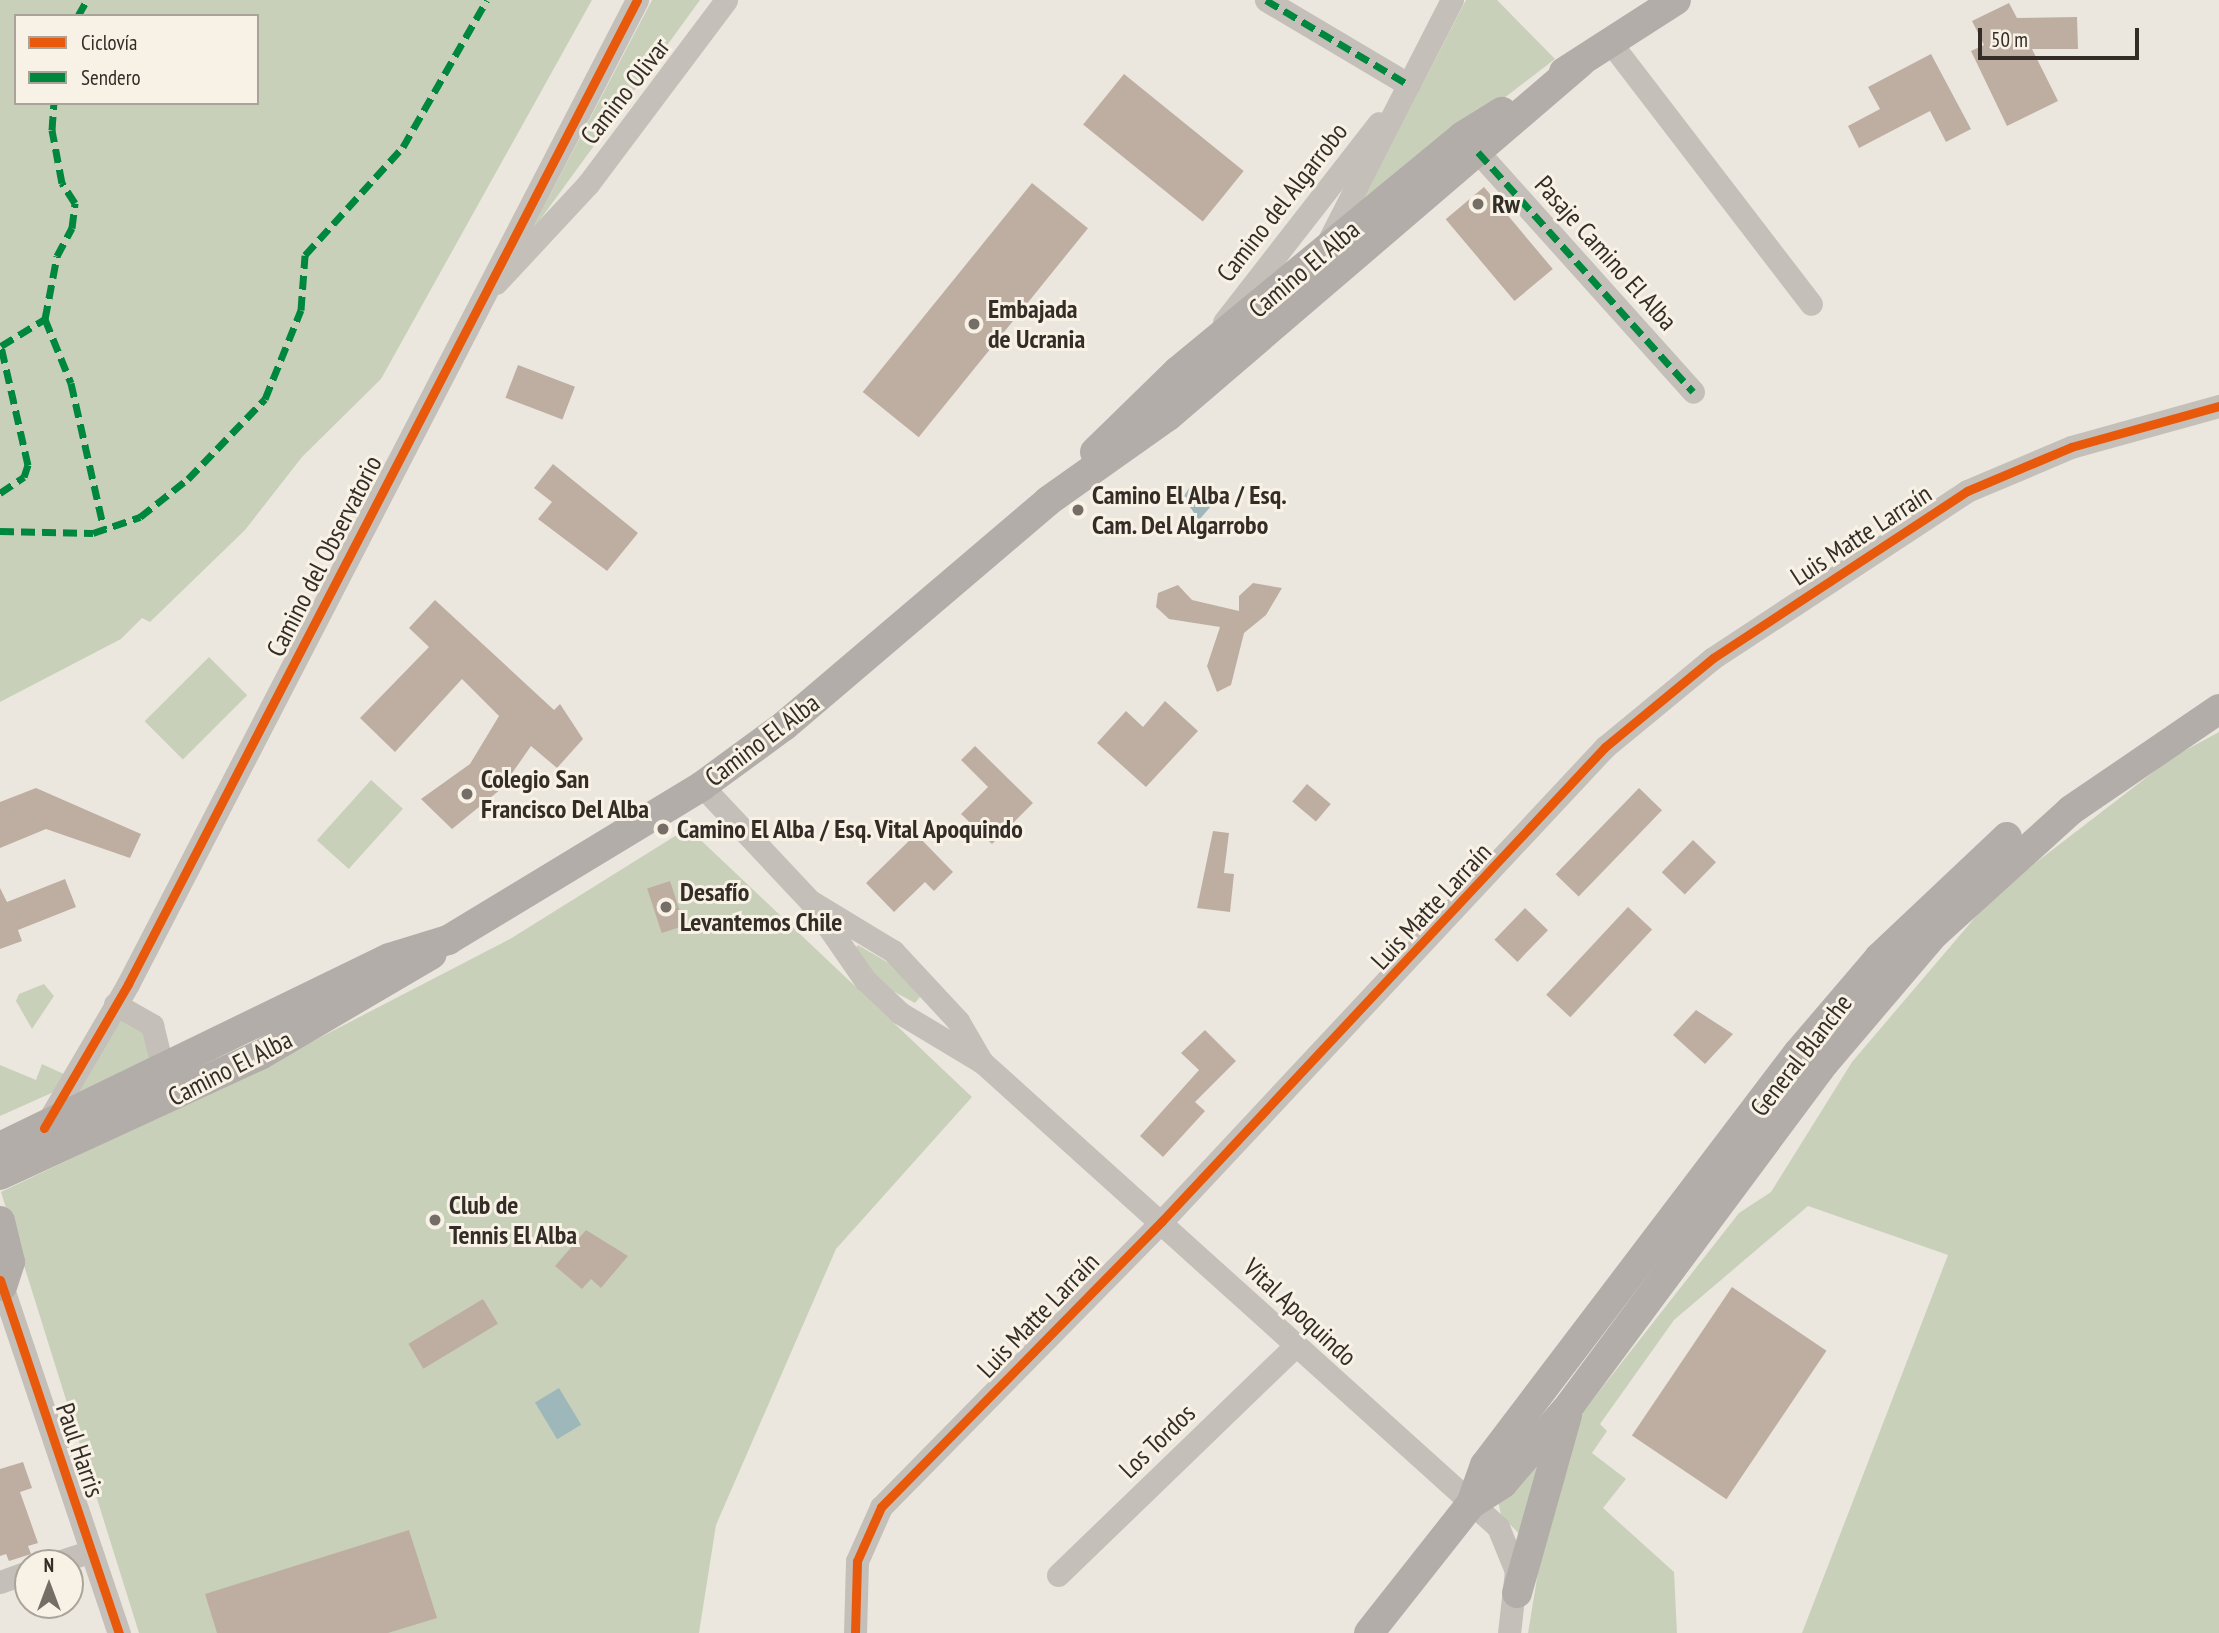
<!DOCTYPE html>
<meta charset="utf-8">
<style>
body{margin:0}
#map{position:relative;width:2219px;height:1633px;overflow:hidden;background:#ebe7df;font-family:"PT Sans Narrow",sans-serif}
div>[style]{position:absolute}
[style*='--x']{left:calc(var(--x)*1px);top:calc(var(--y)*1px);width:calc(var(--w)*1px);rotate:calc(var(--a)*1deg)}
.green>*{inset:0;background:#c9d0ba;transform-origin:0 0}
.water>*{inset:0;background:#9db7bb;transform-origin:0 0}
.building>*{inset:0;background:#beaea2;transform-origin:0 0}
.minor>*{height:23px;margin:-11.5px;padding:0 11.5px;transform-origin:11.5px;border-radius:11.5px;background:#c4bfb8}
.major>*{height:30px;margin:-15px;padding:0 15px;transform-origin:15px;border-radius:15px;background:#b2ada8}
.quiet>*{height:7px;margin-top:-3.5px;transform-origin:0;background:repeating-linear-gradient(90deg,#00873e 0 14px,transparent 0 21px)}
.cycleway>*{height:9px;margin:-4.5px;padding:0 4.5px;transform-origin:4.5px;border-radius:4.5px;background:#e8590c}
.dots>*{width:19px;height:19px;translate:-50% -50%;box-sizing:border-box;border:4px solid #f8f2e6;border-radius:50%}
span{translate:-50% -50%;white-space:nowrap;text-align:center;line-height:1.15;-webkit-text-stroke:6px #f8f2e6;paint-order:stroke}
.street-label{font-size:26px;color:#342d27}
.poi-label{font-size:26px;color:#342d27;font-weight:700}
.left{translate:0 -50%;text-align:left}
.legend{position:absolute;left:14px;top:14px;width:245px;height:91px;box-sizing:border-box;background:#f8f2e6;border:2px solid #aaa39a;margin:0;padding:9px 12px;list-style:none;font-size:21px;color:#342d27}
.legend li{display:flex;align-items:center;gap:14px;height:35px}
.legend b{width:35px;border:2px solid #aaa39a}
.north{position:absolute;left:14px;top:1549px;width:70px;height:70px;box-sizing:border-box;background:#f8f2e6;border:2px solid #aaa39a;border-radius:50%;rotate:0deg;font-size:19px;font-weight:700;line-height:28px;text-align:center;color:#342d27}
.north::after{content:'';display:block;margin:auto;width:24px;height:32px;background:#746e67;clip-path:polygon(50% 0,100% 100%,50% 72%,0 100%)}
.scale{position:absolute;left:1978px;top:28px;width:161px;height:32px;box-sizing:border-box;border:4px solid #342d27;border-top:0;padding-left:9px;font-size:21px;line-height:24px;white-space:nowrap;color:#342d27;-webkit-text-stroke:5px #f8f2e6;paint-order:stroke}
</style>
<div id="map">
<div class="green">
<div style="clip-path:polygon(evenodd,0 0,592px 0,381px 379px,302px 457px,245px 530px,150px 622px,142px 618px,121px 639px,0 702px,0 0,16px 16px,257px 16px,257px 103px,16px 103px,16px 16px)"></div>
<div style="clip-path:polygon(652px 0,700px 0,529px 235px)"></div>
<div style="clip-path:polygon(1466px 0,1497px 0,1555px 59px,1357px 211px)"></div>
<div style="left:209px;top:657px;width:54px;height:91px;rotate:45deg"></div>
<div style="clip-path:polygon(2219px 732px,2219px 1633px,1802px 1633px,1948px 1255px,1808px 1206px,1674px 1320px,1600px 1424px,1607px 1431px,1592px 1453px,1626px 1479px,1603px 1508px,1674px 1572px,1677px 1633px,1528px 1633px,1540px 1560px,1583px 1412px,1739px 1213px,1771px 1192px,1852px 1062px,1995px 894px,2173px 757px)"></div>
<div style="left:371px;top:780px;width:43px;height:81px;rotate:42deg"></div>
<div style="clip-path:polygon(688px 828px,972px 1097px,836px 1249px,716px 1525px,699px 1633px,139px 1633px,1px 1192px,261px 1068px,510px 939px)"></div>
<div style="clip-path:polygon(858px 945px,894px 966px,920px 997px,915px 1003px,876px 982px,854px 949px)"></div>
<div style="clip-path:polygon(44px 984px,54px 996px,32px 1029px,16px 1001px,19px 994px)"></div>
<div style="clip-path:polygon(118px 1017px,145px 1027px,153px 1065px,74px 1097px)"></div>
<div style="clip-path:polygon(42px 1064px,66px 1075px,56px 1091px,0 1116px,0 1065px,36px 1080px)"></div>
<div style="clip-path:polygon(1555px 1434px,1526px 1541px,1501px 1515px,1498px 1501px)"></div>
</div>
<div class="water">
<div style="clip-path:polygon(1190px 487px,1212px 505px,1199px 520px,1183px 497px)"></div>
<div style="left:559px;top:1388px;width:43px;height:28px;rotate:59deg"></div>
</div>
<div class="building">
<div style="clip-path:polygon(2009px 3px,2017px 18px,2077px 17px,2078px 49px,2032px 49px,2058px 101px,2007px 126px,1971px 51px,1984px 45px,1972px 21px)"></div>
<div style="clip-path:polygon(1931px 54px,1971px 129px,1946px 142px,1930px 111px,1859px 148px,1848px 126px,1880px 109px,1868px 87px)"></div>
<div style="left:1124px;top:74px;width:154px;height:65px;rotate:39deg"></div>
<div style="left:1032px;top:183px;width:72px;height:269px;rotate:39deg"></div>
<div style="left:1484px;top:187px;width:107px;height:50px;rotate:50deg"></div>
<div style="left:518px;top:365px;width:61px;height:35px;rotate:21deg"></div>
<div style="clip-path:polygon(553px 464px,638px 533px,607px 571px,538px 519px,552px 502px,534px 488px)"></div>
<div style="clip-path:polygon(1253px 583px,1282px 588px,1266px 615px,1244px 633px,1231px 685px,1217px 692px,1207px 666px,1220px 627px,1169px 619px,1156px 607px,1158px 593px,1178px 585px,1192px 600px,1239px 611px,1239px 596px)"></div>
<div style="clip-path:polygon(435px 600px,554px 710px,560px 704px,583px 739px,557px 768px,531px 746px,501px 789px,452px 829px,421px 799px,470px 764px,499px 716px,462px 679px,395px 752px,360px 718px,429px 647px,409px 628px)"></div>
<div style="clip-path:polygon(1165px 701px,1198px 731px,1146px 787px,1097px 743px,1126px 711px,1143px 727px)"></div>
<div style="clip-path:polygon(975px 746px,1033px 803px,992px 844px,961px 814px,988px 787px,961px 760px)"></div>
<div style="left:1307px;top:784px;width:31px;height:23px;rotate:40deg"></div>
<div style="clip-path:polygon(36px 788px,141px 834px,130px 858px,46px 829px,0 848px,0 802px)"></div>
<div style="left:1639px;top:788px;width:32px;height:120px;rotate:44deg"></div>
<div style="clip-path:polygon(1213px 831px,1229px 833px,1224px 873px,1234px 874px,1230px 912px,1197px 908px)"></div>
<div style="clip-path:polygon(916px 834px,953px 872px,934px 891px,925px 882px,894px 912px,866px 883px)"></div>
<div style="left:1693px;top:840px;width:32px;height:45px;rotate:44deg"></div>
<div style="clip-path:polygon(65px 879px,76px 907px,18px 930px,22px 941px,0 949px,0 888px,7px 902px)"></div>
<div style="left:670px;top:881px;width:47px;height:24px;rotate:72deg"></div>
<div style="left:1628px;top:907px;width:33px;height:120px;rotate:43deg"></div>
<div style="left:1525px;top:908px;width:32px;height:44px;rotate:44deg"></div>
<div style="clip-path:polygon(1696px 1010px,1733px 1034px,1705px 1064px,1673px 1035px)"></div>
<div style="clip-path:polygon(1205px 1030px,1236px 1061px,1195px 1102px,1205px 1111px,1163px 1157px,1140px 1136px,1199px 1070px,1181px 1053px)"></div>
<div style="clip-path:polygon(586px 1230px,628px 1256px,601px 1288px,591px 1279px,582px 1289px,555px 1266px)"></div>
<div style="left:1732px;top:1287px;width:114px;height:179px;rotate:34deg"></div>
<div style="left:483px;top:1299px;width:29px;height:87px;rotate:59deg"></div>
<div style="clip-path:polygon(23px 1462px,32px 1488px,20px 1492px,38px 1543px,28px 1546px,31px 1554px,9px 1561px,6px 1554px,0 1556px,0 1469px)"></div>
<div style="clip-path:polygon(409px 1530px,437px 1618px,388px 1633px,217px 1633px,205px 1594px)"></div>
</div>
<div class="minor">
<div style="--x:1266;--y:0;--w:166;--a:30.7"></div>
<div style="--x:1610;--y:42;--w:330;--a:52.5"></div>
<div style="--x:1478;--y:152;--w:322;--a:48.1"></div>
<div style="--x:1329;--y:240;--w:270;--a:-62.9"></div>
<div style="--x:496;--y:283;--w:135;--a:-47.1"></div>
<div style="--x:588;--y:184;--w:230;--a:-53.1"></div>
<div style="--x:1224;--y:322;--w:252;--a:-52.1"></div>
<div style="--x:702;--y:786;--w:159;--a:46.8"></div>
<div style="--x:811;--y:902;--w:95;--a:55.3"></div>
<div style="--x:865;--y:980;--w:48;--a:43.3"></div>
<div style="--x:900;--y:1013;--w:96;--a:30.9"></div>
<div style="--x:982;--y:1062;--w:695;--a:42.02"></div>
<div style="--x:1498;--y:1527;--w:48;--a:67.8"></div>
<div style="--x:1516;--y:1571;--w:62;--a:96.4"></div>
<div style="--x:812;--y:902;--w:95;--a:31.2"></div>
<div style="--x:893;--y:951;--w:96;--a:47.1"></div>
<div style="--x:958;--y:1021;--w:48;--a:59.7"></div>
<div style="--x:115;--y:1004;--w:43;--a:29.6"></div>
<div style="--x:152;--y:1025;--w:58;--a:76"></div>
<div style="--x:44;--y:1128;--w:167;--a:-59.7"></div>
<div style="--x:128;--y:984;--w:1108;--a:-62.65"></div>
<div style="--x:0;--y:1280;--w:373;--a:71.4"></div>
<div style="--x:55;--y:1563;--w:38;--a:-18"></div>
<div style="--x:1058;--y:1575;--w:328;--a:-44"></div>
<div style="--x:0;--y:1582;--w:30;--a:-20"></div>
<div style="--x:855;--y:1633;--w:72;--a:-88.4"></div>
<div style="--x:857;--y:1561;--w:59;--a:-66"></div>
<div style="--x:881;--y:1507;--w:401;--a:-45.5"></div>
<div style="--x:1162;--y:1221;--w:649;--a:-46.94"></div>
<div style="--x:1605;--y:747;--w:140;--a:-39.5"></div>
<div style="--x:1713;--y:658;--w:304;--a:-33.3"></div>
<div style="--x:1967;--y:491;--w:113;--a:-22.9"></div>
<div style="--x:2071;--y:447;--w:154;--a:-15.5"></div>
</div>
<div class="major">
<div style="--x:1564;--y:72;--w:133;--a:-32.7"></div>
<div style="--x:1095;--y:452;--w:116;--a:-44.3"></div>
<div style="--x:1178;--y:371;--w:369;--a:-39.5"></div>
<div style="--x:1463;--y:136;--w:46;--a:-31.6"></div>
<div style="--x:0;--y:1147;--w:432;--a:-25.9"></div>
<div style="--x:389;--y:958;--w:62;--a:-17"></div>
<div style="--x:448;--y:940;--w:297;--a:-31.2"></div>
<div style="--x:702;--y:786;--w:102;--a:-36.2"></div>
<div style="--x:784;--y:726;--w:347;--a:-40.4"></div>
<div style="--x:1048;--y:501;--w:147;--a:-35.3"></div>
<div style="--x:1168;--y:416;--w:543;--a:-40.59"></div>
<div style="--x:0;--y:1175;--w:286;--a:-24.8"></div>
<div style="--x:260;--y:1055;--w:199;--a:-30.4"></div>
<div style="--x:0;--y:1221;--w:42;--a:76.3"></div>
<div style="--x:10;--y:1262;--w:25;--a:108"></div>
<div style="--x:1471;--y:1504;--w:41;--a:-70.3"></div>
<div style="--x:1485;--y:1465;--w:517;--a:-52.78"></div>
<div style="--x:1798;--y:1053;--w:125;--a:-49.5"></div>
<div style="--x:1879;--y:958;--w:176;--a:-43.4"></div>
<div style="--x:1517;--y:1593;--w:185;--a:-74.3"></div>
<div style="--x:1369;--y:1633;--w:164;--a:-51.7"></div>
<div style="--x:1471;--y:1504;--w:38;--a:-33"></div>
<div style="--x:1503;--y:1483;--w:103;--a:-49.3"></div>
<div style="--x:1570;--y:1405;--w:427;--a:-53.4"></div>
<div style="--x:1825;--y:1062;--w:168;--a:-49.6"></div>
<div style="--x:1934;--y:934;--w:185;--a:-42.1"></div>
<div style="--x:2071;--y:810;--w:179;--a:-34.3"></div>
</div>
<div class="quiet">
<div style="--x:1266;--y:0;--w:166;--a:30.7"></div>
<div style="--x:78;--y:16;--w:18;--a:-61"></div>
<div style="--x:1478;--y:152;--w:322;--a:48.1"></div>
<div style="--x:45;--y:319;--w:69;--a:67.9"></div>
<div style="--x:71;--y:383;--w:150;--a:77.3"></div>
<div style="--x:0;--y:493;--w:29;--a:-34"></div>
<div style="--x:24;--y:477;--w:13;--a:-72"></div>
<div style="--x:28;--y:465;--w:122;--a:-102.8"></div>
<div style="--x:1;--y:346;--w:52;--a:-31.5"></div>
<div style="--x:45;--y:319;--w:64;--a:-79.2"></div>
<div style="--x:57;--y:256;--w:32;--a:-62"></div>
<div style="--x:72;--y:228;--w:25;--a:-83"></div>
<div style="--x:75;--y:203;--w:24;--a:-123"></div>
<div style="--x:62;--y:183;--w:54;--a:-100.7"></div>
<div style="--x:52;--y:130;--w:27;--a:-86"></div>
<div style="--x:0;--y:531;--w:93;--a:1.2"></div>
<div style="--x:93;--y:533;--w:50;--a:-18.8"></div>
<div style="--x:140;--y:517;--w:61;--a:-38.4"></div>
<div style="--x:188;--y:479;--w:111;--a:-46.1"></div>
<div style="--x:265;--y:399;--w:96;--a:-68"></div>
<div style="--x:301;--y:310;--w:55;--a:-85.8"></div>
<div style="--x:305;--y:255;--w:146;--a:-47.8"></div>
<div style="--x:403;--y:147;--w:169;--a:-60.3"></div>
</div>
<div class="cycleway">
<div style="--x:44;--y:1128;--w:167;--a:-59.7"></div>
<div style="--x:128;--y:984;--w:1108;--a:-62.65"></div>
<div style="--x:0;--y:1280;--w:373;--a:71.4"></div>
<div style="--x:855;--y:1633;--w:72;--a:-88.4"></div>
<div style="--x:857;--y:1561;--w:59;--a:-66"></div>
<div style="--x:881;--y:1507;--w:401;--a:-45.5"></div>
<div style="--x:1162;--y:1221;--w:649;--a:-46.94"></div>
<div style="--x:1605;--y:747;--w:140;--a:-39.5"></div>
<div style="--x:1713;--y:658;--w:304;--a:-33.3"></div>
<div style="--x:1967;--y:491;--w:113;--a:-22.9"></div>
<div style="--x:2071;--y:447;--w:154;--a:-15.5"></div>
</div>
<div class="dots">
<div style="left:1478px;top:204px;background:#746e67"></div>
<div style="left:974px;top:324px;background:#746e67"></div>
<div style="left:1078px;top:510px;background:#746e67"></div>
<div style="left:467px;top:794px;background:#746e67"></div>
<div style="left:663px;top:829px;background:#746e67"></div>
<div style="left:666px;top:907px;background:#746e67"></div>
<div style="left:435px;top:1220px;background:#746e67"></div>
</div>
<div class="street-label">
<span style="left:625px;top:91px;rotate:-52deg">Camino Olivar</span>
<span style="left:1282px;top:202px;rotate:-52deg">Camino del Algarrobo</span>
<span style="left:1606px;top:253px;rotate:48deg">Pasaje Camino El Alba</span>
<span style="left:1304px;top:269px;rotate:-40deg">Camino El Alba</span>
<span style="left:1861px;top:535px;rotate:-33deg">Luis Matte Larraín</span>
<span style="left:324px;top:556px;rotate:-63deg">Camino del Observatorio</span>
<span style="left:762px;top:740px;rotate:-37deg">Camino El Alba</span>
<span style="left:1431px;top:906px;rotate:-47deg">Luis Matte Larraín</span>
<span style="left:1801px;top:1055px;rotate:-52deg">General Blanche</span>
<span style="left:230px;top:1068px;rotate:-27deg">Camino El Alba</span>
<span style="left:1300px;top:1312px;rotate:43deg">Vital Apoquindo</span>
<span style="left:1038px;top:1315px;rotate:-46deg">Luis Matte Larraín</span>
<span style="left:1157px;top:1441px;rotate:-44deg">Los Tordos</span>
<span style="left:80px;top:1450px;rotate:71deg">Paul Harris</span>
</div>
<div class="poi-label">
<span class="left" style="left:1492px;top:204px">Rw</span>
<span class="left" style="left:988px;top:324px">Embajada<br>de Ucrania</span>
<span class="left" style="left:1092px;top:510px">Camino El Alba / Esq.<br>Cam. Del Algarrobo</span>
<span class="left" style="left:481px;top:794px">Colegio San<br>Francisco Del Alba</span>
<span class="left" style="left:677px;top:829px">Camino El Alba / Esq. Vital Apoquindo</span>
<span class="left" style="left:680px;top:907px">Desafío<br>Levantemos Chile</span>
<span class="left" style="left:449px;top:1220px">Club de<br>Tennis El Alba</span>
</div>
<ul class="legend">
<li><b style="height:9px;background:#e8590c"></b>Ciclovía</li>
<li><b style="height:9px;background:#00873e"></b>Sendero</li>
</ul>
<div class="north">N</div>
<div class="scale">50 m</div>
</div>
